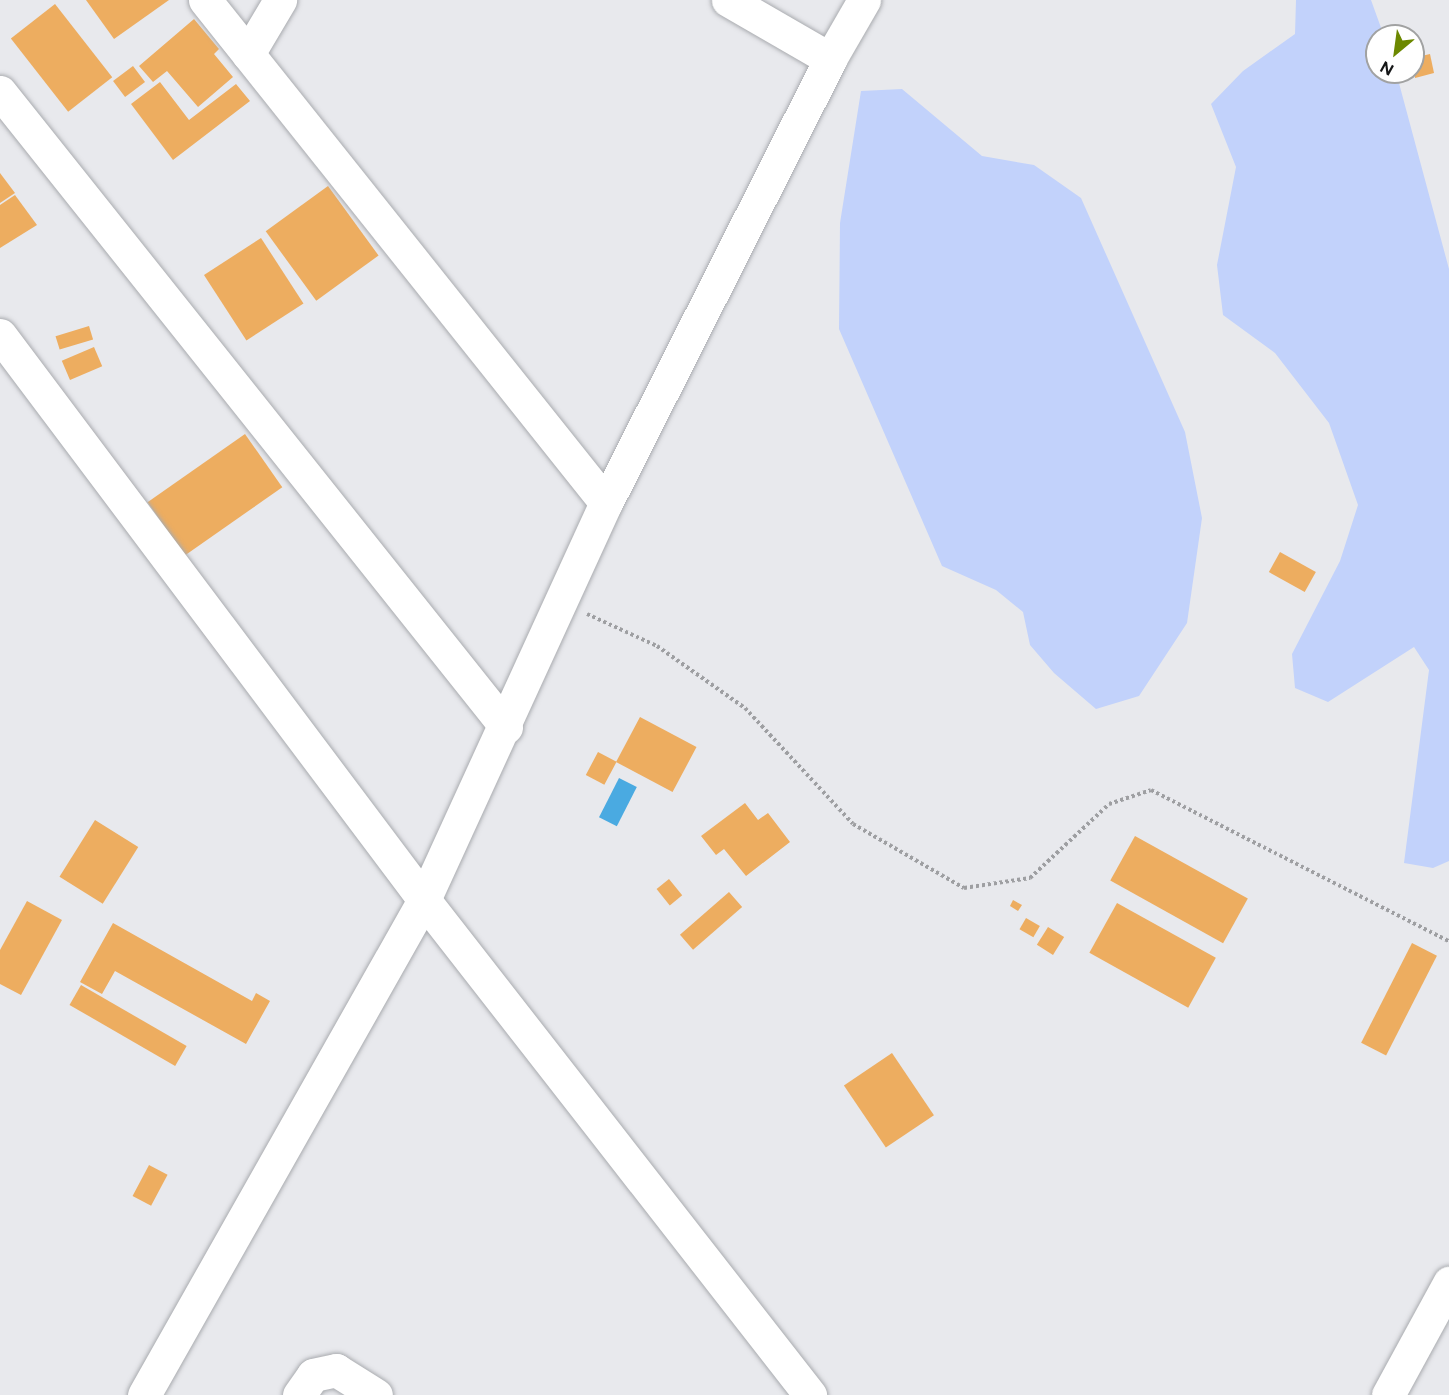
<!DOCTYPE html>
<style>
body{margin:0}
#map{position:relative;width:1449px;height:1395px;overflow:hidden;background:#e8e9ed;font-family:Figtree,sans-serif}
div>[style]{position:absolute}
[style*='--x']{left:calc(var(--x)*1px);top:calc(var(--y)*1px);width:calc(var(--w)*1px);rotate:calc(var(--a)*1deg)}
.green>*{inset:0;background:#c2d2fb}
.water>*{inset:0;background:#4aaae1;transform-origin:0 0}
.building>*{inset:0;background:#edad60;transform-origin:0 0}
.path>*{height:4px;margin-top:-2px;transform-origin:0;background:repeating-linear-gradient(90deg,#9e9fa2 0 3px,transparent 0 6px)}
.roads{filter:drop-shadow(0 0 2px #a9abaf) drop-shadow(0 0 2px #a9abaf)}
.minor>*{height:33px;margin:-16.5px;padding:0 16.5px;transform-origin:16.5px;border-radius:16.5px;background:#fff}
span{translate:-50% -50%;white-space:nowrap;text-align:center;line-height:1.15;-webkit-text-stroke:5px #fff;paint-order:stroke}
.north{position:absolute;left:1365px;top:24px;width:60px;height:60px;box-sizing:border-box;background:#fff;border:2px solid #a1a2a2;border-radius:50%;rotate:209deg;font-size:16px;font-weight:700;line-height:24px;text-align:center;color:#151617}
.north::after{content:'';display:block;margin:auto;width:21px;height:27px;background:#6c8800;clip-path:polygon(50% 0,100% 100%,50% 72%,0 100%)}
</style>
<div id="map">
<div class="green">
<div style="clip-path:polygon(1296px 0,1371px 0,1384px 36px,1377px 36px,1377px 72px,1396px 72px,1449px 269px,1449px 861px,1433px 868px,1404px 863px,1429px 670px,1414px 647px,1328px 702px,1295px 688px,1292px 654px,1340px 561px,1358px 505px,1329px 423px,1275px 353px,1223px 315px,1217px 265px,1236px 167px,1211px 104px,1243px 71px,1295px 34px)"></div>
<div style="clip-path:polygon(902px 89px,982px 156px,1034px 165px,1081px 198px,1185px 432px,1202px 518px,1187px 623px,1139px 696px,1096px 709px,1054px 673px,1030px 645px,1023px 612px,996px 590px,942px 566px,839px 329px,840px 223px,861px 91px)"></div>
</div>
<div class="water">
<div style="left:619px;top:778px;width:20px;height:44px;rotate:27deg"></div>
</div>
<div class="building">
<div style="clip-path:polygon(86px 0,169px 0,114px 39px)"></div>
<div style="left:55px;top:4px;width:93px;height:56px;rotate:52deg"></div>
<div style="clip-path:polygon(194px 19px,219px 49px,214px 54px,233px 77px,198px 107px,167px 71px,153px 82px,139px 66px)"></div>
<div style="clip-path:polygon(1430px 54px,1434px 73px,1415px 78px,1413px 58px)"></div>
<div style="left:133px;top:66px;width:20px;height:25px;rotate:53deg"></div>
<div style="clip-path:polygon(160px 82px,189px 120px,236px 84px,250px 101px,173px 160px,131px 104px)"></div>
<div style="clip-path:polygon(0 173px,15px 193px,0 203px)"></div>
<div style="left:328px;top:186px;width:86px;height:77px;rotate:54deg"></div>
<div style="clip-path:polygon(15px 195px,37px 225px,0 248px,0 205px)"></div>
<div style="left:261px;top:238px;width:78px;height:68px;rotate:57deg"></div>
<div style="left:89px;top:326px;width:14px;height:35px;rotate:73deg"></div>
<div style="left:94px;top:347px;width:21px;height:35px;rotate:67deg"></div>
<div style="left:245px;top:434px;width:65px;height:119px;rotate:55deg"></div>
<div style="left:1280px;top:552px;width:41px;height:23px;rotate:29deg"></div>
<div style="left:640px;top:717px;width:64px;height:51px;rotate:28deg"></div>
<div style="left:598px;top:752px;width:21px;height:26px;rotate:28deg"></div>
<div style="clip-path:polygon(745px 803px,758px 820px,768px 813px,790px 842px,746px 876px,724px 849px,716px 855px,701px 836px)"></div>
<div style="left:95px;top:820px;width:51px;height:67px;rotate:32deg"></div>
<div style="left:1135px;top:836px;width:129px;height:51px;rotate:29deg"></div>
<div style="left:669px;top:879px;width:21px;height:16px;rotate:51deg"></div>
<div style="left:729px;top:892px;width:20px;height:65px;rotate:49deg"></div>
<div style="clip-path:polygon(1013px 900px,1022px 905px,1018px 911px,1010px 906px)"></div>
<div style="clip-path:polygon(27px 901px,62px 920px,21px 995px,0 984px,0 950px)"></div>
<div style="left:1117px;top:903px;width:113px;height:57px;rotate:29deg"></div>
<div style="left:1026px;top:918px;width:16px;height:13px;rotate:30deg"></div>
<div style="clip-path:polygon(113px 923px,252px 1001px,256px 993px,270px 1001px,246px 1044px,115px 971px,102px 994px,80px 982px)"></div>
<div style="left:1048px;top:927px;width:19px;height:21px;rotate:32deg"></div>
<div style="left:1412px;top:943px;width:28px;height:112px;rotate:27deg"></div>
<div style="left:81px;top:985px;width:122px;height:23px;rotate:30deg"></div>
<div style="left:892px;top:1053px;width:75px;height:58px;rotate:56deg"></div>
<div style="left:149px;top:1165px;width:21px;height:35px;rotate:28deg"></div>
</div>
<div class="path">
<div style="--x:587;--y:614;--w:77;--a:24.6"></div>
<div style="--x:657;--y:646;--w:108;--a:35.2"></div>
<div style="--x:745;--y:708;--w:158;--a:47"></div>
<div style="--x:853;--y:824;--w:128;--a:30"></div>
<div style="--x:964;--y:888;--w:67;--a:-8.6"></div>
<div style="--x:1030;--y:878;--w:108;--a:-43.1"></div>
<div style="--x:1109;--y:804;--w:44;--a:-18.4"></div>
<div style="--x:1151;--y:790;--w:334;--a:26.9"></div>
</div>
<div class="roads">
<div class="minor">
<div style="--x:205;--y:0;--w:643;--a:51.44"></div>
<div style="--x:728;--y:0;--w:118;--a:30"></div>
<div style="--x:248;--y:54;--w:63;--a:-59.3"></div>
<div style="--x:0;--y:92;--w:812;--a:51.45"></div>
<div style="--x:0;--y:335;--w:706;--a:53.11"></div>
<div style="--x:424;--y:900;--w:628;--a:52.05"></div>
<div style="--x:144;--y:1395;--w:569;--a:-60.51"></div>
<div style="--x:424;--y:900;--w:437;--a:-65.4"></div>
<div style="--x:606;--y:503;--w:497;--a:-63.2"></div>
<div style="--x:830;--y:59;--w:68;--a:-60"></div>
<div style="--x:299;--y:1395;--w:24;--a:-55"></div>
<div style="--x:313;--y:1375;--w:24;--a:-12"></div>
<div style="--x:336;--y:1370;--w:47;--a:32"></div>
<div style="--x:1388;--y:1395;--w:128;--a:-61.4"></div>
</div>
</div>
<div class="north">N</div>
</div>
